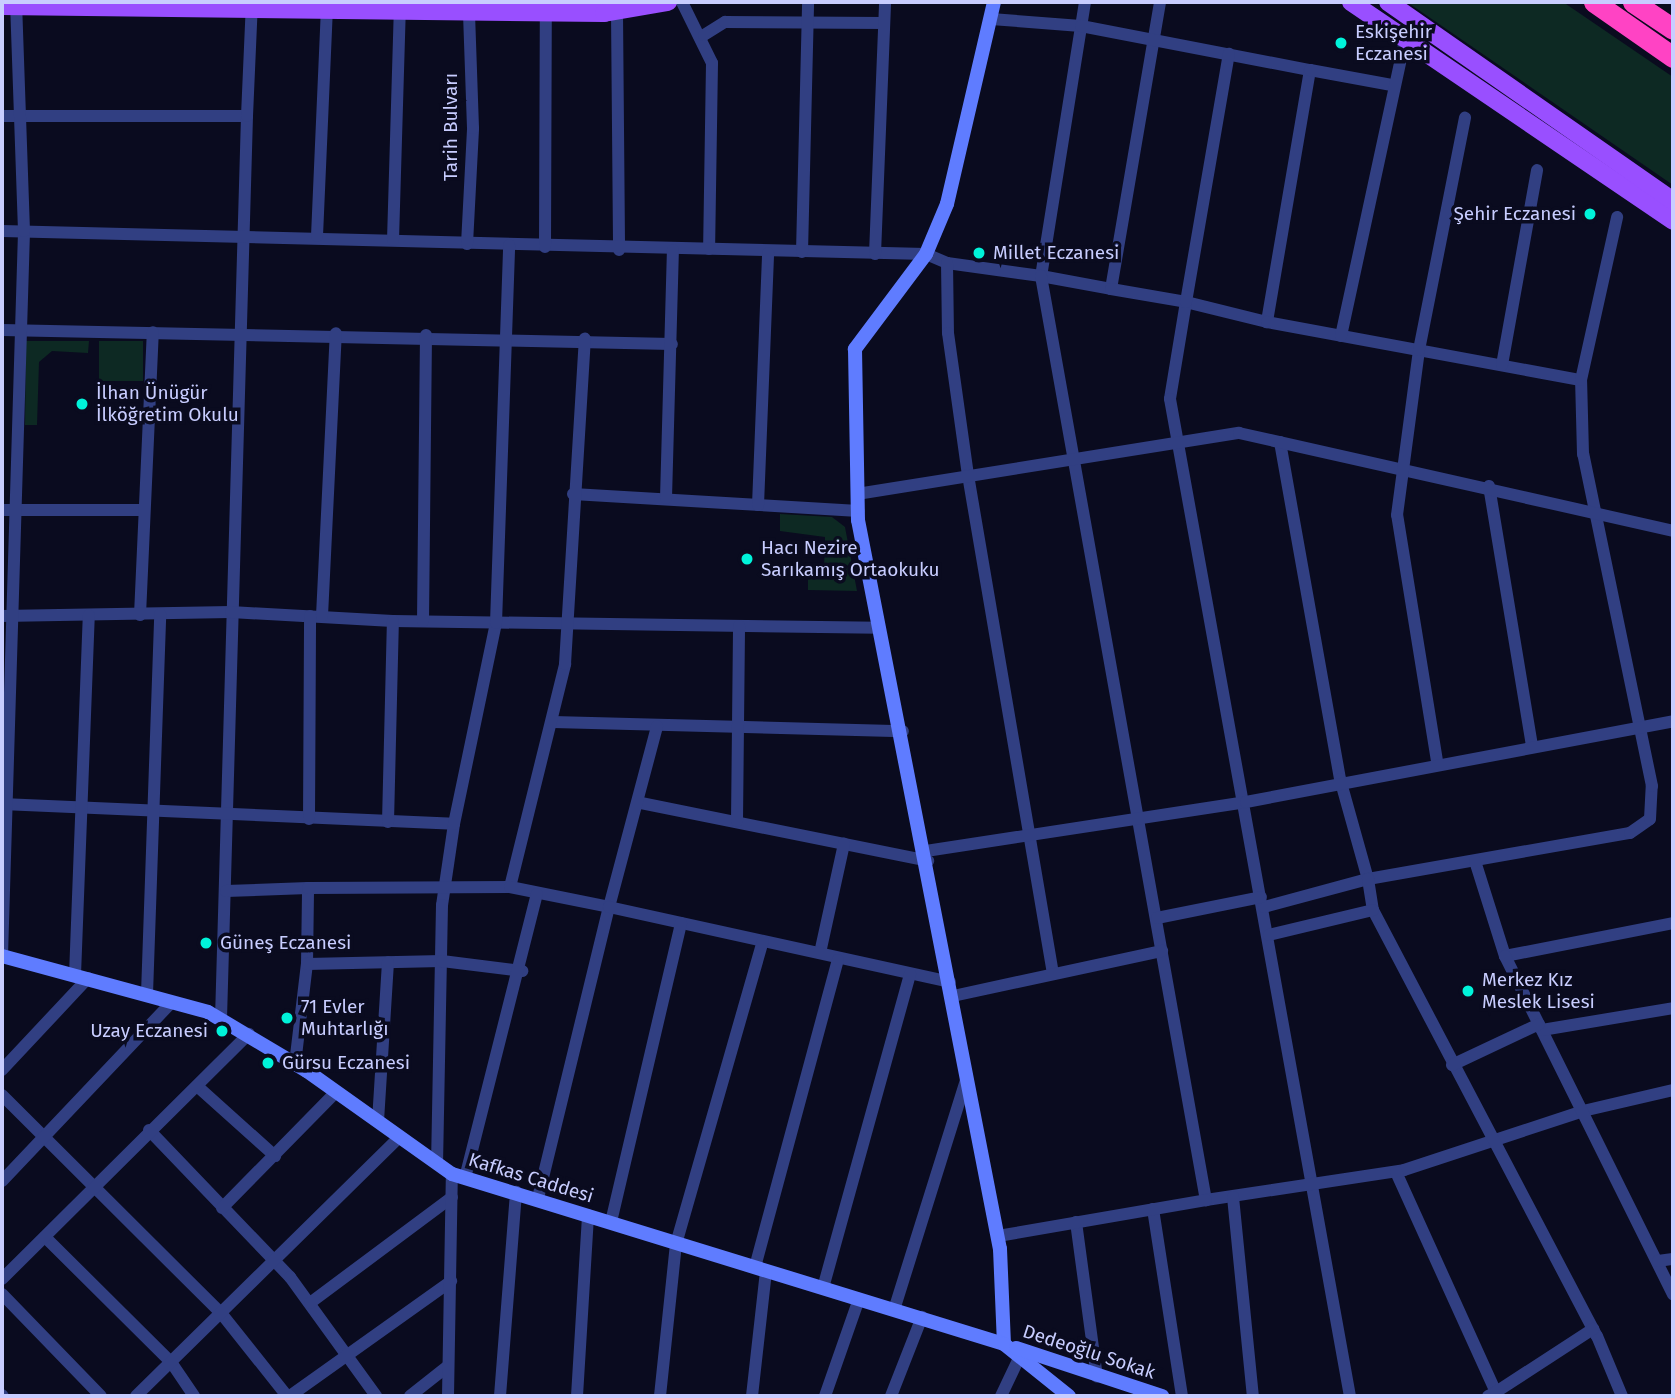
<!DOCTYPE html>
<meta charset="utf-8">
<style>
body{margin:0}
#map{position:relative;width:1675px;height:1398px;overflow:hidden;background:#0a0b1f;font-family:"Fira Sans",sans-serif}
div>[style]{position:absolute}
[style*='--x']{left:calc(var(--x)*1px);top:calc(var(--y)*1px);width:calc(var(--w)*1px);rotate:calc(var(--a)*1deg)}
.green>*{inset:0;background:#0d2923;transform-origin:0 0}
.street>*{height:12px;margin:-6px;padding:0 6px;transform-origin:6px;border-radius:6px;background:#313f82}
.secondary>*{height:14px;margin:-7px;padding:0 7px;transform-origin:7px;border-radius:7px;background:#5f7cff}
.primary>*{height:18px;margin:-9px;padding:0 9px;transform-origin:9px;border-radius:9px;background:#994fff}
.highway>*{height:21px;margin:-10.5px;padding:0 10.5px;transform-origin:10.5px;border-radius:10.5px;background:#ff43c4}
.dots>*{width:19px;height:19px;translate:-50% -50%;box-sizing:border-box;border:4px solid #0a0b1f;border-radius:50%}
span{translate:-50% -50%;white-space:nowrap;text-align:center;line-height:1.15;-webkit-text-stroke:7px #0a0b1f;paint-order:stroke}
.poi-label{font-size:19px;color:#c8cdff}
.left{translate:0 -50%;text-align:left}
.right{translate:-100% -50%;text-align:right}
.street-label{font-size:19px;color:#c8cdff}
.frame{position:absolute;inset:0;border:4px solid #c8cdff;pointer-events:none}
</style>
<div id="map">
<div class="green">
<div style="clip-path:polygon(1407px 2px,1563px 2px,1673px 77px,1673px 185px)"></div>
<div style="clip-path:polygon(26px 341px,89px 341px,88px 353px,52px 351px,39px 362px,37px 425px,25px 425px)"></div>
<div style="left:99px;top:341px;width:44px;height:40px"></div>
<div style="clip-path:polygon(780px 514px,832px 517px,845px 527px,857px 591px,808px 590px,808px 571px,824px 571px,825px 537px,780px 531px)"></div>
</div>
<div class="street">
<div style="--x:682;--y:2;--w:68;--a:63.8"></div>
<div style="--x:712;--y:63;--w:186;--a:90.9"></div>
<div style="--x:1085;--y:2;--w:278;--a:99.1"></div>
<div style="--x:1041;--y:276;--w:71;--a:10.5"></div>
<div style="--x:1111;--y:289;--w:291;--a:-80.3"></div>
<div style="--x:617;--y:13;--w:237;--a:89.5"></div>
<div style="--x:991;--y:19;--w:90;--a:4.4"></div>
<div style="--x:1081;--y:26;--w:233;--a:10.9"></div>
<div style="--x:1310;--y:70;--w:256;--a:99.7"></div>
<div style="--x:1267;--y:322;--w:83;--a:-166.1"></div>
<div style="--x:1186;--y:302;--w:98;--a:99.4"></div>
<div style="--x:1170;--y:399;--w:1013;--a:79.77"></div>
<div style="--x:704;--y:35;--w:25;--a:-32"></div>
<div style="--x:725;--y:22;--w:159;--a:0.4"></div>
<div style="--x:1310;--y:70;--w:83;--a:10.4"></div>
<div style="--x:2;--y:116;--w:245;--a:0"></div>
<div style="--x:247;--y:116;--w:902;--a:91.65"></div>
<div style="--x:247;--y:116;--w:114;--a:-87.5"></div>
<div style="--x:2;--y:231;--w:924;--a:1.43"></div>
<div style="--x:926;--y:254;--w:23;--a:23"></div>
<div style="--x:947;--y:263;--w:95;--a:7.9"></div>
<div style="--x:1041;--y:276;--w:939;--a:79.88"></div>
<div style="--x:1206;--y:1200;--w:200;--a:-8.6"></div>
<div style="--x:1404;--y:1170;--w:188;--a:-18.2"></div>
<div style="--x:1583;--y:1111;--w:92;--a:-13.1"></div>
<div style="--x:317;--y:236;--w:226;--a:-87.5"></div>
<div style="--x:393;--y:240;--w:238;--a:-88.3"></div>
<div style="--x:467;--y:244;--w:116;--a:-87"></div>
<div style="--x:473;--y:128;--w:117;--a:-92"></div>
<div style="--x:545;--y:247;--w:235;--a:-89.8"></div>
<div style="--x:802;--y:252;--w:250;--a:-88.6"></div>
<div style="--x:875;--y:254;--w:252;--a:-87.7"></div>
<div style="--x:947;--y:263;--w:70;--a:89.2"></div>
<div style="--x:948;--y:333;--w:143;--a:82"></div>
<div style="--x:968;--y:475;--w:506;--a:80.33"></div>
<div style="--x:1111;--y:289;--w:76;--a:9.8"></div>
<div style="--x:1186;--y:302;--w:252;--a:-80.2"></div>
<div style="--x:1267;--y:322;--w:319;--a:10.5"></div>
<div style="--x:2;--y:330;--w:670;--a:1.2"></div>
<div style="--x:1341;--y:336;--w:304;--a:-77.8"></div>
<div style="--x:1502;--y:365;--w:198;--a:-79.8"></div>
<div style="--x:1280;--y:442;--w:342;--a:79.9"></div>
<div style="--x:1340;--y:779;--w:104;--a:74.4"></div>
<div style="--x:1368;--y:879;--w:266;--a:-10"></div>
<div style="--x:1630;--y:833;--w:24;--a:-35"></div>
<div style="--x:1650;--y:819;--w:33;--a:-87"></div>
<div style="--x:1652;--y:786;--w:339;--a:-101.7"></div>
<div style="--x:1583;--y:454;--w:74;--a:-91.5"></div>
<div style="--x:1581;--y:380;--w:167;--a:-77.5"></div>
<div style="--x:1489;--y:486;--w:264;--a:80.6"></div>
<div style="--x:573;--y:494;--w:286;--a:3.4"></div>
<div style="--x:857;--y:494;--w:387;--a:-9.1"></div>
<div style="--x:1239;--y:433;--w:445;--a:12.7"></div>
<div style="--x:666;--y:498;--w:248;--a:-88.4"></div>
<div style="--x:758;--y:505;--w:252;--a:-87.7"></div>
<div style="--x:2;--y:510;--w:141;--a:0"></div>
<div style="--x:140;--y:615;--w:283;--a:-87.4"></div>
<div style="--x:2;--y:616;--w:229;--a:-1"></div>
<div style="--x:231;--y:612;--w:162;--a:3.2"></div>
<div style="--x:393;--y:621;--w:485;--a:0.8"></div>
<div style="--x:322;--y:616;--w:283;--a:-87.2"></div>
<div style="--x:423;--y:621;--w:286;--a:-89.4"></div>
<div style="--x:553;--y:722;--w:350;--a:1.5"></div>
<div style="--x:1437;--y:761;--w:249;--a:-99.2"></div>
<div style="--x:1397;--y:515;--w:166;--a:-82.4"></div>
<div style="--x:1419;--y:350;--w:237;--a:-78.8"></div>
<div style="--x:641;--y:803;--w:293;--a:11.4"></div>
<div style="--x:2;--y:804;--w:452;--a:2.5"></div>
<div style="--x:454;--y:824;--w:82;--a:98.4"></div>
<div style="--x:442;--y:905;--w:257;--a:91.1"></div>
<div style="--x:309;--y:819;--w:203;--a:-89.7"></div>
<div style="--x:737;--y:821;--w:195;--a:-89.4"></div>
<div style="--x:388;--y:822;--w:201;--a:-88.6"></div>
<div style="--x:454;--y:824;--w:205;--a:-78.2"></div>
<div style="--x:496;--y:623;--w:378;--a:-88"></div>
<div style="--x:926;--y:851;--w:324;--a:-8.7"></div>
<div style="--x:1246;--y:802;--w:435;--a:-10.7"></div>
<div style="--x:1475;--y:861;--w:100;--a:72.5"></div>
<div style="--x:1505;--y:956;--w:171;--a:-11.1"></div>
<div style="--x:510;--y:887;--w:230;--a:-76.1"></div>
<div style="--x:565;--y:664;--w:326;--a:-86.5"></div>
<div style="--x:226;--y:891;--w:82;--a:-2.1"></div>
<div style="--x:1264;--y:907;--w:108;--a:-15.1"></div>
<div style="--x:1368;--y:879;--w:31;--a:81"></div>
<div style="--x:1373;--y:910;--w:481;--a:62.3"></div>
<div style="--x:1597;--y:1336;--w:65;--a:67.4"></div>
<div style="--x:1157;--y:918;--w:106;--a:-11.4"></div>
<div style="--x:1269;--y:935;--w:107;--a:-13.5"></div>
<div style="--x:820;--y:953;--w:112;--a:-77.6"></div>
<div style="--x:2;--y:956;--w:725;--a:-88.26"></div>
<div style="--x:24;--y:231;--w:224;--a:-92"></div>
<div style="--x:1505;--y:956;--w:378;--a:63.6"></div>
<div style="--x:307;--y:964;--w:76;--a:-89.2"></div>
<div style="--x:308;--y:888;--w:202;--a:-0.3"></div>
<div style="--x:510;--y:887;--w:101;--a:11.4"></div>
<div style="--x:609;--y:907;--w:187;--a:-75.1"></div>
<div style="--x:75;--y:975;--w:360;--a:-87.8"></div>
<div style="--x:147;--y:994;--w:380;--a:-88"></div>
<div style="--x:953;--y:996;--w:214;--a:-12.2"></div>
<div style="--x:1542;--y:1030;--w:133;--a:-9.5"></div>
<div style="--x:295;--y:1064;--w:101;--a:-83.2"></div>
<div style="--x:307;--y:964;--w:135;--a:-1.3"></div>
<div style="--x:442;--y:961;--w:81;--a:7.1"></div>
<div style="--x:1452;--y:1065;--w:96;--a:-25.2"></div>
<div style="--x:2;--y:1070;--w:126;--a:-46.9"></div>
<div style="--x:197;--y:1086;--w:105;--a:41.9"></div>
<div style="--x:2;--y:1095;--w:309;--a:44.9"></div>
<div style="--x:221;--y:1313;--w:106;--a:51.5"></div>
<div style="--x:378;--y:1121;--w:159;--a:-86.4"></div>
<div style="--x:149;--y:1130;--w:204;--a:46.2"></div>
<div style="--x:290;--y:1277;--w:147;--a:54.1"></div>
<div style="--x:1396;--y:1172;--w:242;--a:65.6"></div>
<div style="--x:1496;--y:1392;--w:9;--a:153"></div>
<div style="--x:465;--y:1178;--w:293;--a:-75.8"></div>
<div style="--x:2;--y:1181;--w:247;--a:-46.5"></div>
<div style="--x:1233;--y:1197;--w:200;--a:84.3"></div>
<div style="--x:538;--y:1198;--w:300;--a:-76.3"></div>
<div style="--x:609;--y:907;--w:349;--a:12.4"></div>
<div style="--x:222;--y:1208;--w:163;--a:-45.5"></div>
<div style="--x:1153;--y:1209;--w:189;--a:81.2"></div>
<div style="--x:611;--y:1222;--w:307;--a:-76.8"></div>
<div style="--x:1076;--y:1222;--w:156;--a:82.3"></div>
<div style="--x:998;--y:1236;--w:211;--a:-9.8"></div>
<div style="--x:45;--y:1237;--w:177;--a:44.8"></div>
<div style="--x:171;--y:1362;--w:41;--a:55.9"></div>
<div style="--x:1658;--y:1261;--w:15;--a:-8"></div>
<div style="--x:755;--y:1267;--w:318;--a:-74.9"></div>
<div style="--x:2;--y:1279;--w:348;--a:-44.8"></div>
<div style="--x:823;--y:1288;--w:326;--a:-74.5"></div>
<div style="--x:2;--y:1294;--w:142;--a:45.9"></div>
<div style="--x:310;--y:1303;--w:177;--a:-36.7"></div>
<div style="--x:894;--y:1310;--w:244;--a:-72.6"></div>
<div style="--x:1496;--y:1392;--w:116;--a:-33"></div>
<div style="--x:2;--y:1395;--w:1;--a:45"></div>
<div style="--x:136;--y:1396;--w:368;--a:-44.5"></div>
<div style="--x:290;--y:1396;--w:198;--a:-35.5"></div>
<div style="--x:410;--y:1396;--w:48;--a:-38.3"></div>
<div style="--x:448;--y:1396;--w:222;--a:-89"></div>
<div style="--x:500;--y:1396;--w:205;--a:-85.5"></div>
<div style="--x:577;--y:1396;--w:181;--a:-86.5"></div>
<div style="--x:660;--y:1396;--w:153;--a:-84"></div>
<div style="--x:676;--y:1244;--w:315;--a:-74"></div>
<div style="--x:752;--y:1396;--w:126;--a:-83.6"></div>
<div style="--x:825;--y:1396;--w:103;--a:-70.7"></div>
<div style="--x:891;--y:1396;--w:85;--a:-68.6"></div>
<div style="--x:1001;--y:1396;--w:44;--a:-64.6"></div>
</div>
<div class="secondary">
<div style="--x:994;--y:2;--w:207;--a:103.1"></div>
<div style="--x:947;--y:204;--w:54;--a:112.8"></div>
<div style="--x:926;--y:254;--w:119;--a:126.8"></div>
<div style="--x:855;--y:349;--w:171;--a:89"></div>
<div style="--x:858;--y:520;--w:743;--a:78.98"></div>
<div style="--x:1000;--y:1249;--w:95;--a:87.6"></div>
<div style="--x:2;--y:956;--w:213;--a:15.2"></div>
<div style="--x:208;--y:1012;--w:115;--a:30.8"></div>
<div style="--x:307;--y:1071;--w:178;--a:35.4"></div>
<div style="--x:452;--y:1174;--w:578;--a:17.12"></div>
<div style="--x:1004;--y:1344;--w:83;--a:38.7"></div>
<div style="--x:1016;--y:1348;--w:154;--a:18.2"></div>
</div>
<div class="primary">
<div style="--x:1351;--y:2;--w:389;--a:34.2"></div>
<div style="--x:1388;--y:2;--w:348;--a:34.9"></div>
<div style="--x:2;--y:6;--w:602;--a:0.67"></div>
<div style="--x:604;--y:13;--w:65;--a:-9.8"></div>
</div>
<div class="highway">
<div style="--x:1594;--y:2;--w:96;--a:34.8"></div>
<div style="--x:1633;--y:2;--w:48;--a:34"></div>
</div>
<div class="dots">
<div style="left:1341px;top:43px;background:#00f3da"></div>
<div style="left:1590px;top:214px;background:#00f3da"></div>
<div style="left:979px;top:253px;background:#00f3da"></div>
<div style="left:82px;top:404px;background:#00f3da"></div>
<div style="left:747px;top:559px;background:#00f3da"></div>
<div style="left:206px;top:943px;background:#00f3da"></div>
<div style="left:1468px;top:991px;background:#00f3da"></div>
<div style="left:287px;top:1018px;background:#00f3da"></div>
<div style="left:222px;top:1031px;background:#00f3da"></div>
<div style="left:268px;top:1063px;background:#00f3da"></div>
</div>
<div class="poi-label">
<span class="left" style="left:1355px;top:43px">Eskişehir<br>Eczanesi</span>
<span class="right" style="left:1576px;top:214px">Şehir Eczanesi</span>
<span class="left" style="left:993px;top:253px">Millet Eczanesi</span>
<span class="left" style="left:96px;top:404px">İlhan Ünügür<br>İlköğretim Okulu</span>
<span class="left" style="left:761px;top:559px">Hacı Nezire<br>Sarıkamış Ortaokuku</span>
<span class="left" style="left:220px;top:943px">Güneş Eczanesi</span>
<span class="left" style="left:1482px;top:991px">Merkez Kız<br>Meslek Lisesi</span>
<span class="left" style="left:301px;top:1018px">71 Evler<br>Muhtarlığı</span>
<span class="right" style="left:208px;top:1031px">Uzay Eczanesi</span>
<span class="left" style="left:282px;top:1063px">Gürsu Eczanesi</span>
</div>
<div class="street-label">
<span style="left:451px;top:127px;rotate:-90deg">Tarih Bulvarı</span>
<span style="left:531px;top:1178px;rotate:17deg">Kafkas Caddesi</span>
<span style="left:1089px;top:1352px;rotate:18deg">Dedeoğlu Sokak</span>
</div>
<div class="frame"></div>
</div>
